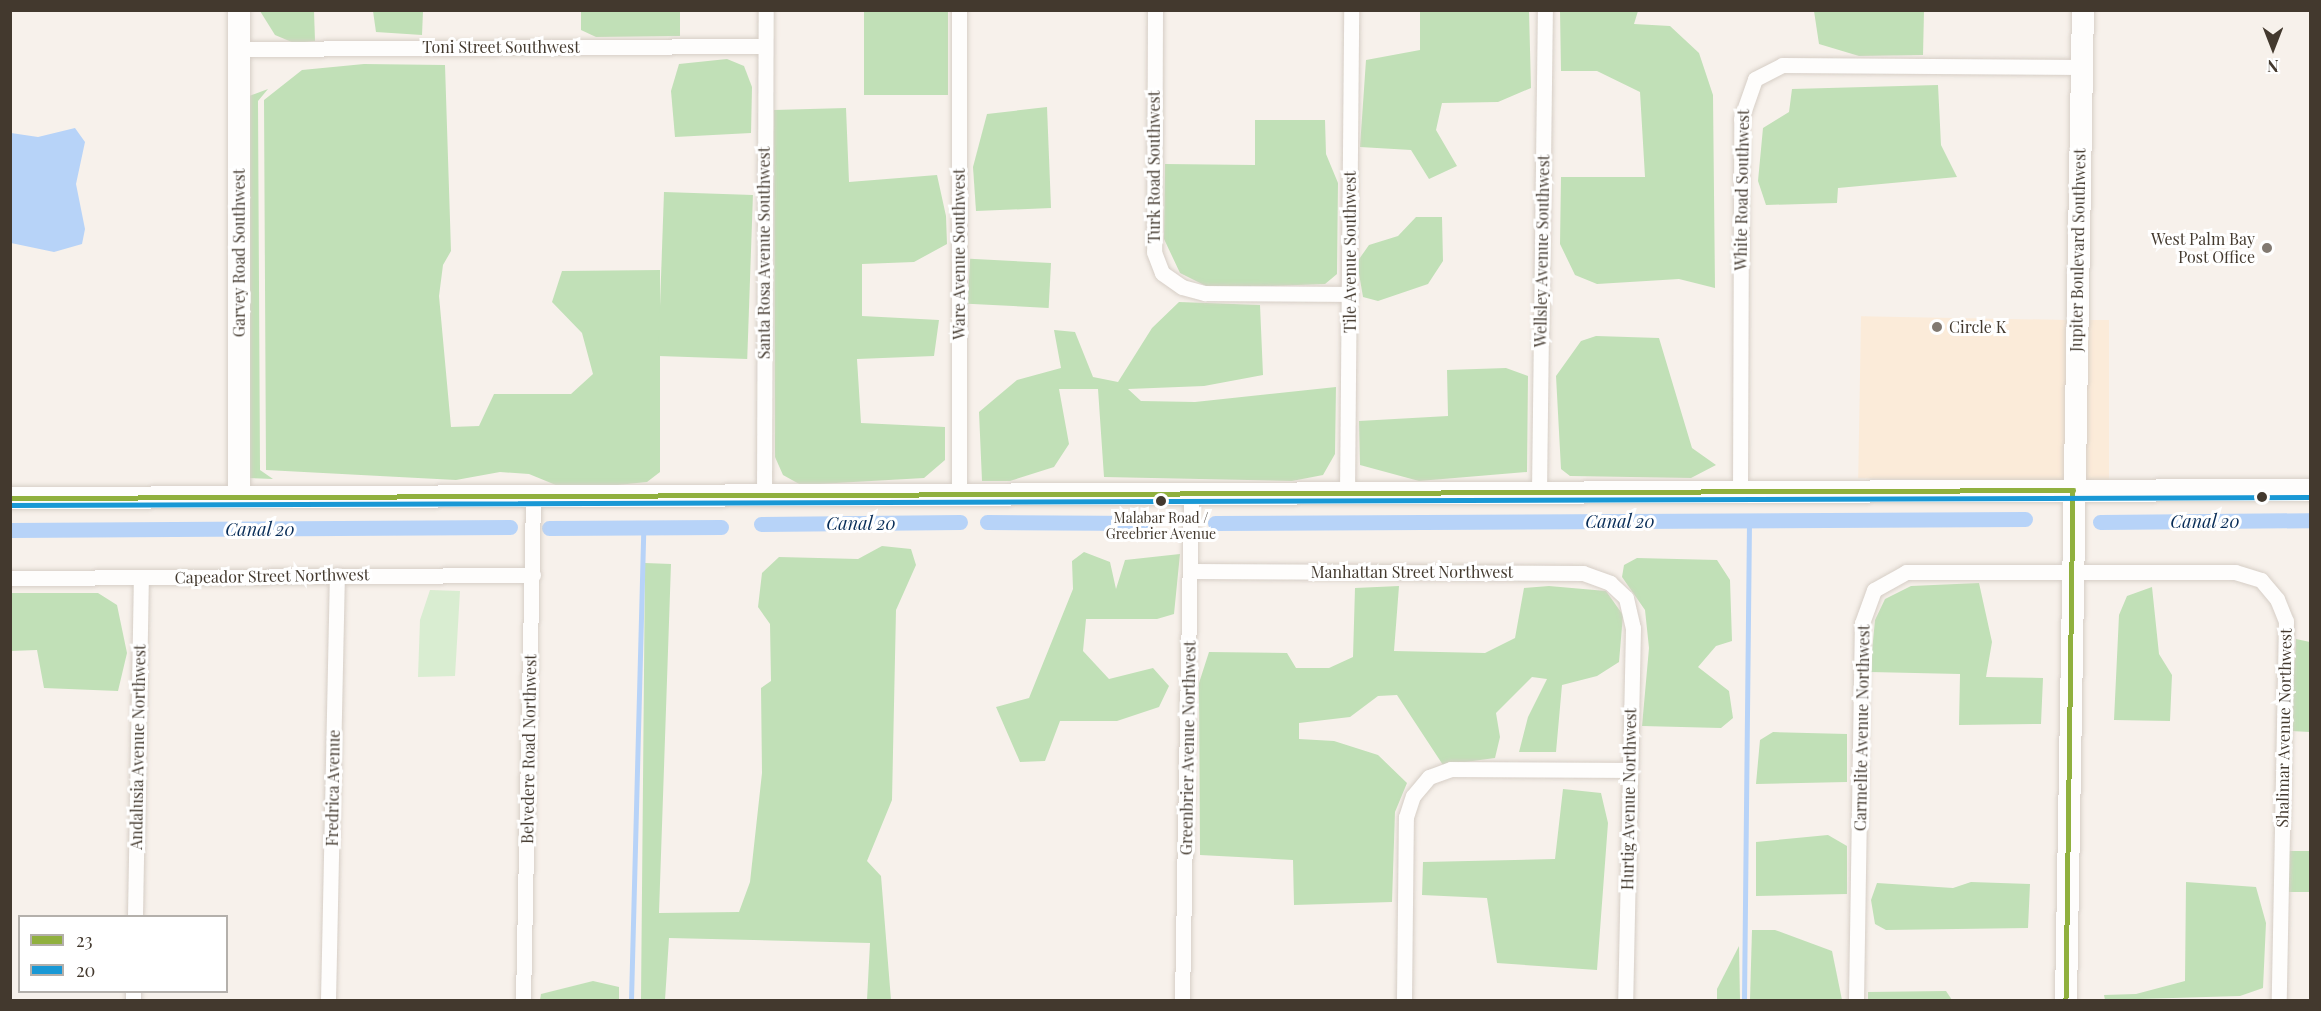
<!DOCTYPE html>
<style>
body{margin:0}
#map{position:relative;width:2321px;height:1011px;overflow:hidden;background:#f7f1eb;font-family:"Playfair Display",serif}
div>[style]{position:absolute}
[style*='--x']{left:calc(var(--x)*1px);top:calc(var(--y)*1px);width:calc(var(--w)*1px);rotate:calc(var(--a)*1deg)}
.built>*{inset:0;background:#fbebd9;transform-origin:0 0}
.green>*{inset:0;background:#d9edd1}
.forest>*{inset:0;background:#c1e0b7;transform-origin:0 0}
.water>*{inset:0;background:#b7d3f8}
.stream>*{height:4.5px;margin:-2.25px;padding:0 2.25px;transform-origin:2.25px;border-radius:2.25px;background:#b7d3f8}
.canal>*{height:15px;margin:-7.5px;padding:0 7.5px;transform-origin:7.5px;border-radius:7.5px;background:#b7d3f8}
.roads{filter:drop-shadow(0 0 2px #d6cec6) drop-shadow(0 0 2px #d6cec6)}
.street>*{height:15px;margin:-7.5px;padding:0 7.5px;transform-origin:7.5px;border-radius:7.5px;background:#fefdfc}
.secondary>*{height:22px;margin:-11px;padding:0 11px;transform-origin:11px;border-radius:11px;background:#fefdfc}
.bus-1>*{height:4.5px;margin:-2.25px;padding:0 2.25px;transform-origin:2.25px;border-radius:2.25px;background:#90b03e}
.bus-2>*{height:4.5px;margin:-2.25px;padding:0 2.25px;transform-origin:2.25px;border-radius:2.25px;background:#1998d5}
.dots>*{width:16px;height:16px;translate:-50% -50%;box-sizing:border-box;border:3px solid #fff;border-radius:50%}
span{translate:-50% -50%;white-space:nowrap;text-align:center;line-height:1.15;-webkit-text-stroke:6px #fff;paint-order:stroke}
.bus-label{font-size:14px;color:#43392e}
.street-label{font-size:16px;color:#43392e}
.poi-label{font-size:16px;color:#43392e}
.right{translate:-100% -50%;text-align:right}
.left{translate:0 -50%;text-align:left}
.water-label{font-size:18px;color:#072c57;font-style:italic}
.frame{position:absolute;inset:0;border:12px solid #43392e;pointer-events:none}
.legend{position:absolute;left:18px;top:915px;width:210px;height:78px;box-sizing:border-box;background:#fff;border:2px solid #b4b0ab;margin:0;padding:8px 10px;list-style:none;font-size:18px;color:#43392e}
.legend li{display:flex;align-items:center;gap:12px;height:30px}
.legend b{width:30px;border:2px solid #b4b0ab}
.north{position:absolute;left:2243px;top:18px;width:60px;height:60px;-webkit-text-stroke:4px #fff;paint-order:stroke;rotate:180deg;font-size:16px;font-weight:700;line-height:24px;text-align:center;color:#43392e}
.north::after{content:'';display:block;margin:auto;width:21px;height:27px;background:#43392e;clip-path:polygon(50% 0,100% 100%,50% 72%,0 100%)}
</style>
<div id="map">
<div class="built">
<div style="left:2069px;top:320px;width:162px;height:208px;rotate:91deg"></div>
<div style="left:2084px;top:320px;width:25px;height:162px"></div>
</div>
<div class="green">
<div style="clip-path:polygon(430px 590px,460px 591px,455px 676px,418px 677px,420px 620px)"></div>
</div>
<div class="forest">
<div style="clip-path:polygon(260px 11px,314px 11px,315px 41px,294px 43px,275px 35px)"></div>
<div style="clip-path:polygon(373px 11px,423px 11px,422px 35px,376px 32px)"></div>
<div style="clip-path:polygon(581px 11px,680px 11px,680px 36px,596px 37px,581px 30px)"></div>
<div style="left:864px;top:11px;width:84px;height:84px"></div>
<div style="clip-path:polygon(1420px 11px,1529px 11px,1531px 88px,1498px 102px,1442px 103px,1436px 130px,1457px 166px,1429px 179px,1411px 150px,1360px 147px,1366px 60px,1420px 50px)"></div>
<div style="clip-path:polygon(1560px 11px,1638px 11px,1634px 24px,1670px 26px,1699px 53px,1713px 95px,1715px 288px,1679px 279px,1597px 284px,1575px 275px,1560px 244px,1561px 177px,1645px 177px,1640px 92px,1597px 71px,1561px 71px)"></div>
<div style="clip-path:polygon(1814px 11px,1924px 11px,1923px 55px,1859px 56px,1819px 44px)"></div>
<div style="clip-path:polygon(727px 59px,744px 66px,752px 87px,751px 133px,675px 137px,671px 91px,679px 64px)"></div>
<div style="clip-path:polygon(364px 64px,445px 65px,451px 251px,443px 265px,439px 296px,451px 427px,479px 426px,494px 394px,571px 394px,593px 374px,582px 333px,552px 302px,562px 271px,660px 270px,660px 472px,647px 482px,568px 490px,529px 474px,500px 472px,456px 480px,266px 470px,264px 100px,302px 70px)"></div>
<div style="clip-path:polygon(1938px 85px,1941px 145px,1957px 177px,1838px 188px,1837px 203px,1766px 205px,1758px 181px,1763px 128px,1789px 112px,1792px 89px)"></div>
<div style="clip-path:polygon(268px 89px,258px 101px,260px 470px,273px 479px,247px 478px,249px 96px)"></div>
<div style="clip-path:polygon(1047px 107px,1051px 208px,976px 211px,973px 167px,987px 114px)"></div>
<div style="clip-path:polygon(846px 108px,849px 182px,937px 175px,946px 216px,947px 244px,914px 262px,862px 264px,862px 316px,939px 320px,934px 356px,857px 359px,861px 423px,945px 427px,945px 460px,924px 478px,801px 485px,783px 475px,775px 457px,774px 110px)"></div>
<div style="clip-path:polygon(1255px 120px,1325px 120px,1326px 154px,1338px 183px,1337px 274px,1325px 284px,1210px 288px,1180px 273px,1164px 239px,1165px 164px,1255px 165px)"></div>
<div style="left:664px;top:192px;width:89px;height:164px;rotate:2deg"></div>
<div style="clip-path:polygon(1416px 217px,1442px 217px,1443px 261px,1428px 284px,1378px 301px,1363px 297px,1357px 262px,1369px 245px,1398px 236px)"></div>
<div style="left:1051px;top:263px;width:45px;height:81px;rotate:93deg"></div>
<div style="clip-path:polygon(1179px 302px,1260px 305px,1263px 375px,1204px 386px,1128px 389px,1141px 401px,1195px 402px,1336px 387px,1335px 454px,1323px 475px,1292px 481px,1104px 477px,1098px 389px,1059px 389px,1069px 444px,1054px 467px,1010px 481px,982px 481px,979px 412px,1017px 380px,1061px 368px,1054px 330px,1075px 332px,1093px 377px,1118px 382px,1152px 328px)"></div>
<div style="clip-path:polygon(1596px 336px,1659px 338px,1692px 448px,1716px 465px,1691px 478px,1570px 476px,1561px 469px,1556px 376px,1581px 341px)"></div>
<div style="clip-path:polygon(1506px 368px,1528px 376px,1527px 472px,1419px 481px,1360px 465px,1359px 421px,1448px 416px,1447px 370px)"></div>
<div style="clip-path:polygon(882px 546px,911px 549px,916px 565px,896px 610px,892px 800px,867px 861px,881px 876px,891px 1000px,867px 1000px,870px 943px,669px 938px,665px 1000px,641px 1000px,645px 563px,671px 564px,659px 913px,739px 912px,750px 882px,762px 773px,761px 688px,771px 681px,770px 624px,758px 607px,762px 573px,779px 557px,858px 559px)"></div>
<div style="clip-path:polygon(1084px 552px,1110px 562px,1116px 589px,1125px 560px,1180px 554px,1174px 614px,1157px 619px,1086px 619px,1083px 651px,1109px 679px,1153px 668px,1169px 686px,1159px 707px,1117px 721px,1060px 721px,1045px 761px,1020px 762px,996px 707px,1029px 698px,1073px 589px,1072px 561px)"></div>
<div style="clip-path:polygon(1637px 558px,1717px 560px,1730px 580px,1732px 641px,1716px 646px,1698px 667px,1729px 691px,1733px 718px,1721px 728px,1642px 726px,1649px 648px,1645px 610px,1622px 577px,1624px 565px)"></div>
<div style="clip-path:polygon(1979px 583px,1992px 642px,1986px 677px,2043px 678px,2041px 724px,1959px 725px,1960px 674px,1870px 672px,1875px 620px,1885px 599px,1911px 586px)"></div>
<div style="clip-path:polygon(1399px 586px,1394px 651px,1485px 653px,1515px 638px,1524px 588px,1549px 586px,1606px 591px,1623px 615px,1619px 662px,1597px 676px,1562px 685px,1556px 752px,1519px 752px,1528px 717px,1547px 679px,1532px 677px,1496px 713px,1500px 737px,1495px 758px,1443px 765px,1397px 695px,1378px 696px,1350px 717px,1299px 723px,1299px 739px,1334px 741px,1378px 755px,1407px 783px,1395px 812px,1392px 902px,1294px 905px,1293px 860px,1200px 855px,1199px 683px,1209px 652px,1287px 653px,1296px 668px,1329px 668px,1353px 657px,1355px 588px)"></div>
<div style="clip-path:polygon(2152px 587px,2159px 654px,2172px 675px,2170px 721px,2114px 720px,2119px 615px,2127px 596px)"></div>
<div style="clip-path:polygon(11px 593px,98px 593px,117px 605px,127px 653px,118px 691px,44px 688px,37px 650px,11px 651px)"></div>
<div style="clip-path:polygon(2296px 639px,2310px 642px,2310px 732px,2291px 731px)"></div>
<div style="clip-path:polygon(1773px 732px,1847px 734px,1847px 782px,1756px 784px,1760px 740px)"></div>
<div style="clip-path:polygon(1563px 789px,1601px 793px,1608px 823px,1597px 970px,1497px 963px,1487px 898px,1422px 895px,1423px 862px,1555px 859px)"></div>
<div style="clip-path:polygon(1828px 835px,1847px 846px,1847px 894px,1756px 896px,1756px 842px)"></div>
<div style="left:2310px;top:851px;width:41px;height:22px;rotate:90deg"></div>
<div style="clip-path:polygon(1971px 882px,2030px 884px,2028px 928px,1886px 930px,1875px 924px,1871px 900px,1877px 883px,1953px 888px)"></div>
<div style="clip-path:polygon(2186px 882px,2256px 887px,2266px 923px,2263px 988px,2240px 996px,2105px 1000px,2104px 995px,2136px 994px,2185px 981px)"></div>
<div style="clip-path:polygon(1752px 930px,1775px 930px,1832px 951px,1842px 1000px,1750px 1000px)"></div>
<div style="clip-path:polygon(1739px 946px,1740px 1000px,1717px 1000px,1717px 989px)"></div>
<div style="clip-path:polygon(593px 981px,619px 987px,619px 1000px,540px 1000px,541px 994px)"></div>
<div style="clip-path:polygon(1946px 991px,1952px 1000px,1868px 1000px,1868px 992px)"></div>
</div>
<div class="water">
<div style="clip-path:polygon(75px 128px,85px 142px,76px 184px,85px 229px,82px 244px,54px 252px,11px 243px,11px 133px,38px 137px)"></div>
</div>
<div class="stream">
<div style="--x:631;--y:1000;--w:473;--a:-88.5"></div>
<div style="--x:1744;--y:1000;--w:479;--a:-89.4"></div>
</div>
<div class="canal">
<div style="--x:987;--y:522;--w:156;--a:0.4"></div>
<div style="--x:2100;--y:522;--w:210;--a:-0.5"></div>
<div style="--x:1215;--y:523;--w:810;--a:-0.28"></div>
<div style="--x:761;--y:524;--w:199;--a:-0.6"></div>
<div style="--x:549;--y:528;--w:172;--a:-0.3"></div>
<div style="--x:10;--y:530;--w:500;--a:-0.34"></div>
</div>
<div class="roads">
<div class="street">
<div style="--x:959;--y:10;--w:487;--a:90"></div>
<div style="--x:1155;--y:10;--w:242;--a:90.2"></div>
<div style="--x:1154;--y:252;--w:22;--a:69"></div>
<div style="--x:1162;--y:273;--w:24;--a:35"></div>
<div style="--x:1182;--y:287;--w:24;--a:15"></div>
<div style="--x:1205;--y:293;--w:145;--a:0.4"></div>
<div style="--x:239;--y:49;--w:525;--a:-0.33"></div>
<div style="--x:1740;--y:491;--w:372;--a:-89.8"></div>
<div style="--x:1741;--y:119;--w:42;--a:-70.7"></div>
<div style="--x:1755;--y:79;--w:30;--a:-27"></div>
<div style="--x:1782;--y:65;--w:301;--a:0.4"></div>
<div style="--x:1539;--y:492;--w:482;--a:-89.3"></div>
<div style="--x:1347;--y:494;--w:484;--a:-89.5"></div>
<div style="--x:764;--y:496;--w:486;--a:-89.8"></div>
<div style="--x:1191;--y:571;--w:392;--a:0.3"></div>
<div style="--x:1583;--y:573;--w:29;--a:20"></div>
<div style="--x:1610;--y:583;--w:22;--a:43"></div>
<div style="--x:1626;--y:598;--w:31;--a:77"></div>
<div style="--x:1633;--y:628;--w:372;--a:91.2"></div>
<div style="--x:10;--y:578;--w:523;--a:-0.33"></div>
<div style="--x:135;--y:916;--w:338;--a:-89"></div>
<div style="--x:133;--y:1000;--w:8;--a:-90"></div>
<div style="--x:328;--y:1000;--w:425;--a:-88.8"></div>
<div style="--x:523;--y:1000;--w:502;--a:-88.86"></div>
<div style="--x:1182;--y:1000;--w:505;--a:-88.98"></div>
<div style="--x:1404;--y:1000;--w:183;--a:-89.4"></div>
<div style="--x:1406;--y:817;--w:22;--a:-72"></div>
<div style="--x:1413;--y:796;--w:25;--a:-50"></div>
<div style="--x:1429;--y:777;--w:23;--a:-20"></div>
<div style="--x:1451;--y:769;--w:179;--a:0.3"></div>
<div style="--x:1856;--y:1000;--w:377;--a:-89.1"></div>
<div style="--x:1862;--y:623;--w:35;--a:-70"></div>
<div style="--x:1874;--y:590;--w:37;--a:-29"></div>
<div style="--x:1906;--y:572;--w:329;--a:0"></div>
<div style="--x:2235;--y:572;--w:27;--a:17"></div>
<div style="--x:2261;--y:580;--w:25;--a:50"></div>
<div style="--x:2277;--y:599;--w:24;--a:68"></div>
<div style="--x:2286;--y:621;--w:379;--a:91.1"></div>
</div>
<div class="secondary">
<div style="--x:239;--y:10;--w:486;--a:90"></div>
<div style="--x:10;--y:498;--w:2300;--a:-0.2"></div>
<div style="--x:2066;--y:1000;--w:990;--a:-89.02"></div>
</div>
</div>
<div class="bus-1">
<div style="--x:10;--y:498;--w:2063;--a:-0.22"></div>
<div style="--x:2073;--y:490;--w:510;--a:90.79"></div>
</div>
<div class="bus-2">
<div style="--x:10;--y:505;--w:2300;--a:-0.2"></div>
</div>
<div class="dots">
<div style="left:2267px;top:248px;background:#827970"></div>
<div style="left:1937px;top:327px;background:#827970"></div>
<div style="left:2262px;top:497px;background:#43392e"></div>
<div style="left:1161px;top:501px;background:#43392e"></div>
</div>
<div class="bus-label">
<span style="left:1161px;top:526px">Malabar Road /<br>Greebrier Avenue</span>
</div>
<div class="street-label">
<span style="left:501px;top:47px">Toni Street Southwest</span>
<span style="left:1154px;top:167px;rotate:-90deg">Turk Road Southwest</span>
<span style="left:1742px;top:190px;rotate:-89deg">White Road Southwest</span>
<span style="left:2078px;top:250px;rotate:-89deg">Jupiter Boulevard Southwest</span>
<span style="left:1542px;top:251px;rotate:-89deg">Wellsley Avenue Southwest</span>
<span style="left:1350px;top:252px;rotate:-90deg">Tile Avenue Southwest</span>
<span style="left:239px;top:253px;rotate:-90deg">Garvey Road Southwest</span>
<span style="left:764px;top:253px;rotate:-90deg">Santa Rosa Avenue Southwest</span>
<span style="left:959px;top:254px;rotate:-90deg">Ware Avenue Southwest</span>
<span style="left:1412px;top:572px">Manhattan Street Northwest</span>
<span style="left:272px;top:576px;rotate:-1deg">Capeador Street Northwest</span>
<span style="left:1862px;top:728px;rotate:-89deg">Carmelite Avenue Northwest</span>
<span style="left:2284px;top:728px;rotate:-89deg">Shalimar Avenue Northwest</span>
<span style="left:138px;top:747px;rotate:-89deg">Andalusia Avenue Northwest</span>
<span style="left:1188px;top:748px;rotate:-89deg">Greenbrier Avenue Northwest</span>
<span style="left:529px;top:749px;rotate:-89deg">Belvedere Road Northwest</span>
<span style="left:333px;top:788px;rotate:-89deg">Fredrica Avenue</span>
<span style="left:1629px;top:799px;rotate:-89deg">Hurtig Avenue Northwest</span>
</div>
<div class="poi-label">
<span class="right" style="left:2255px;top:248px">West Palm Bay<br>Post Office</span>
<span class="left" style="left:1949px;top:327px">Circle K</span>
</div>
<div class="water-label">
<span style="left:1620px;top:521px">Canal 20</span>
<span style="left:2205px;top:521px">Canal 20</span>
<span style="left:861px;top:523px">Canal 20</span>
<span style="left:260px;top:529px">Canal 20</span>
</div>
<div class="frame"></div>
<ul class="legend">
<li><b style="height:8px;background:#90b03e"></b>23</li>
<li><b style="height:8px;background:#1998d5"></b>20</li>
</ul>
<div class="north">N</div>
</div>
